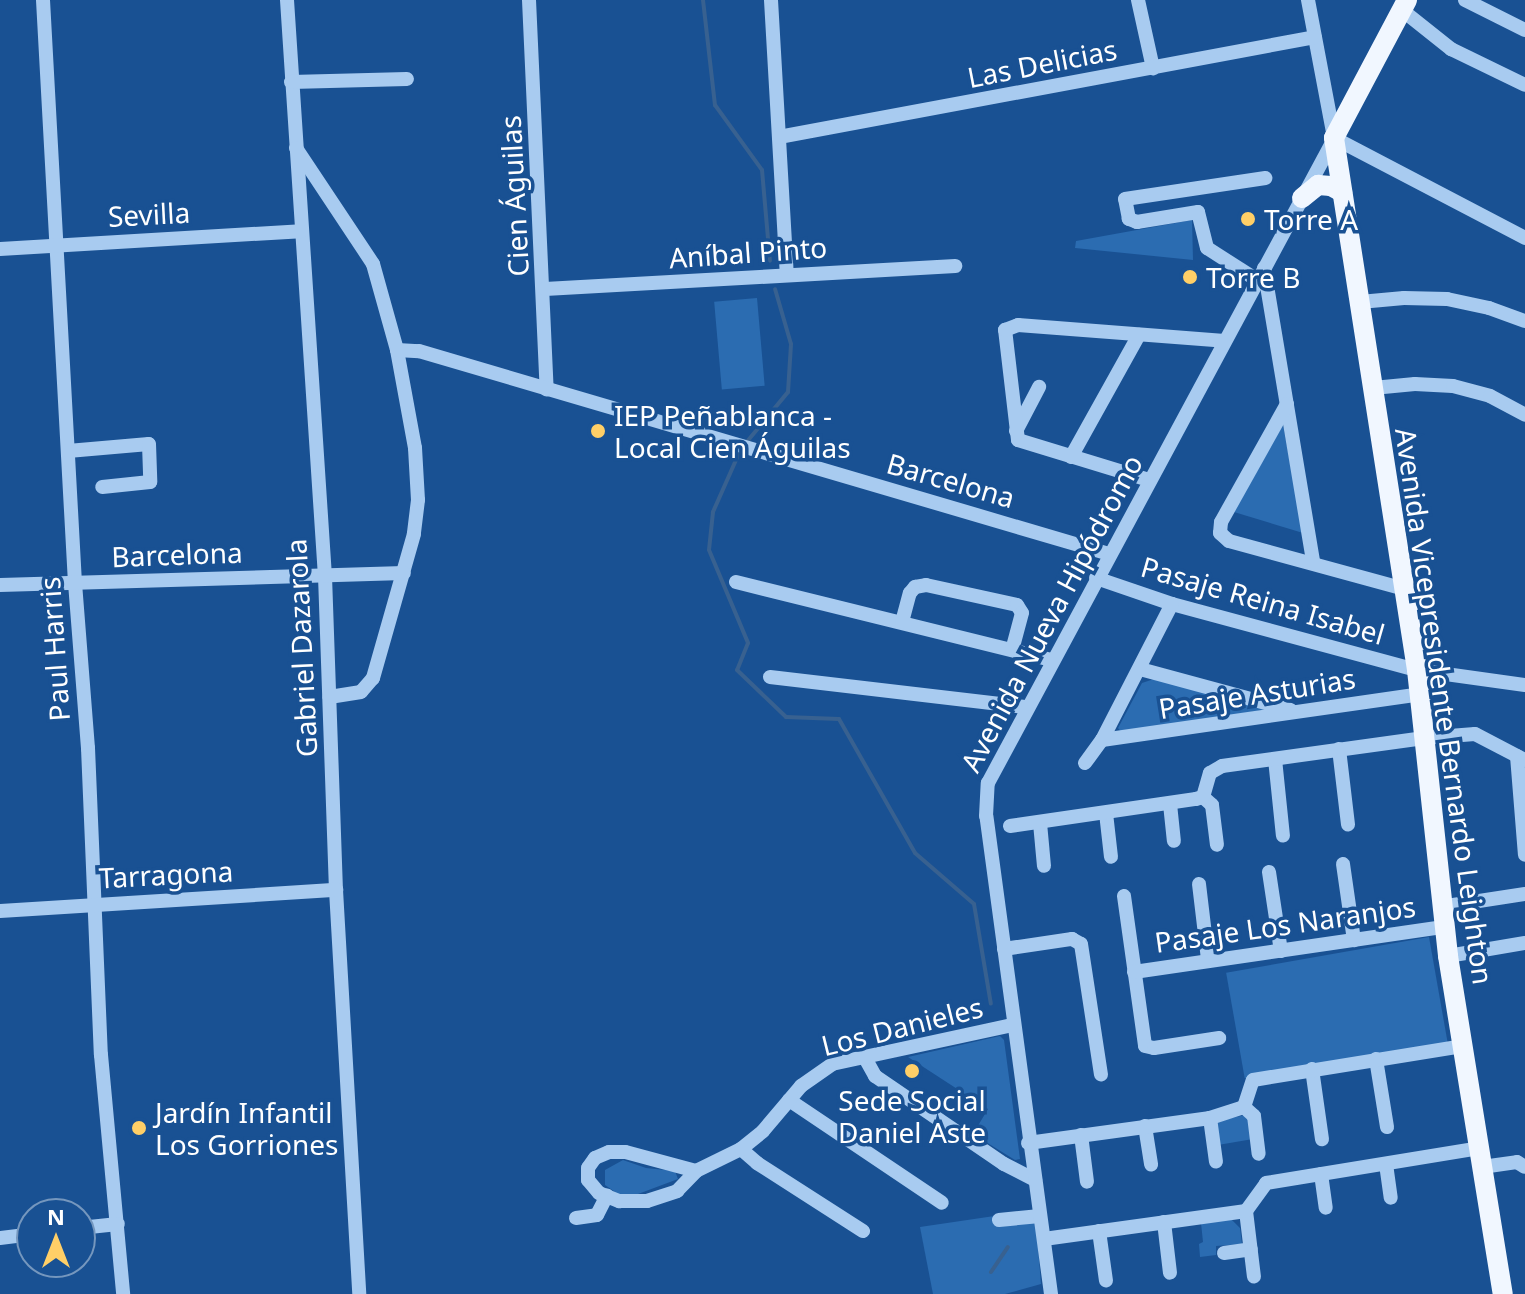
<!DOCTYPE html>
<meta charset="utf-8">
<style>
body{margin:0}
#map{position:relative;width:1525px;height:1294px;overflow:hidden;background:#195193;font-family:"Noto Sans",sans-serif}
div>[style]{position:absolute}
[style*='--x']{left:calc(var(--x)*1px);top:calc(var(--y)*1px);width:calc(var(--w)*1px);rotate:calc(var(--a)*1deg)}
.green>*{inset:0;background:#2b6cb1;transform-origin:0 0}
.stream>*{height:4px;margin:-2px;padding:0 2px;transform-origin:2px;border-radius:2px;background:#386190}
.minor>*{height:14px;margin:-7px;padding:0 7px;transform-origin:7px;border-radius:7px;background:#a8cbf0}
.major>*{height:20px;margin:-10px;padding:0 10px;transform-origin:10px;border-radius:10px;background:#f1f7ff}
.dots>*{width:22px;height:22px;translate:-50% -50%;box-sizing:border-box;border:4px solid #195193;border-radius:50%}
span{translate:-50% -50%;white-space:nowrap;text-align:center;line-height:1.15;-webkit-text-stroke:7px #195193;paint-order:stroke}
.street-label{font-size:28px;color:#fff}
.poi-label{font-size:28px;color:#fff}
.left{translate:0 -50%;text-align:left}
.north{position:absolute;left:16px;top:1198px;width:80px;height:80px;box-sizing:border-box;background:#195193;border:2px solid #7597be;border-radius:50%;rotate:0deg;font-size:22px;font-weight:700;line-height:32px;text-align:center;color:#fff}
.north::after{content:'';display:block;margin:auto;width:28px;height:36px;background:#ffcf67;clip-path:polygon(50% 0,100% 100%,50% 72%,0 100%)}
</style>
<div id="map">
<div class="green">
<div style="clip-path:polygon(1192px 220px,1193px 260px,1075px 248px,1076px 241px)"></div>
<div style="left:757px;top:298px;width:88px;height:43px;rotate:85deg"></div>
<div style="clip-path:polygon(1283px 425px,1303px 533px,1234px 512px)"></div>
<div style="clip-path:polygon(1154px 679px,1269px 709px,1122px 733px,1118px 728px,1142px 683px)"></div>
<div style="left:1429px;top:937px;width:107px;height:206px;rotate:80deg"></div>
<div style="clip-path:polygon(1000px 1036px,1004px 1040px,1020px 1159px,1015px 1160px,973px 1134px,988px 1109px,908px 1057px)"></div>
<div style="clip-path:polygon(1246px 1115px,1251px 1120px,1253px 1139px,1218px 1145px,1216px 1121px)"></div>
<div style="clip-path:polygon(623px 1160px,646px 1168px,675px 1171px,678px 1179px,638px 1194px,618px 1194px,605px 1185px,605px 1170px)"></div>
<div style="clip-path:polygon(1035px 1210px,1041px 1284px,1005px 1294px,933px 1294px,920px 1227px)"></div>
<div style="clip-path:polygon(1230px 1218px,1240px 1228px,1242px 1244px,1216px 1246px,1216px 1255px,1200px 1257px,1199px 1244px,1203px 1242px,1201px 1223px)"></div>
</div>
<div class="stream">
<div style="--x:703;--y:0;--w:106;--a:83.5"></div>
<div style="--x:715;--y:105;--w:80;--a:54.1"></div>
<div style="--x:762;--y:170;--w:91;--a:85"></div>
<div style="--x:745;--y:444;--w:67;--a:-50.4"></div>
<div style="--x:788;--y:392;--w:48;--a:-86.4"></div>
<div style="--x:791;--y:344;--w:57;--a:-106.2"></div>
<div style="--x:740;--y:451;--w:67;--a:113.9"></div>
<div style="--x:713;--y:512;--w:38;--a:96"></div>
<div style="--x:709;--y:550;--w:101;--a:67.2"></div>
<div style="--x:748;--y:643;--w:29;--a:112"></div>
<div style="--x:737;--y:670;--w:68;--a:43.8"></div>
<div style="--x:786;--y:717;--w:53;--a:2.2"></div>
<div style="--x:839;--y:719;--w:154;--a:60.4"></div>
<div style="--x:915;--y:853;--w:78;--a:40.8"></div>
<div style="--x:974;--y:904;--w:101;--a:80.4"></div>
<div style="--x:991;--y:1272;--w:30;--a:-56"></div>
</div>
<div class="minor">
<div style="--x:43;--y:0;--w:584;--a:86.86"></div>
<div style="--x:75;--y:583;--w:166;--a:85.5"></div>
<div style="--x:88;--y:748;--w:307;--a:87.6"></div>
<div style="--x:101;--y:1055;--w:240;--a:84.7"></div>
<div style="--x:287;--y:0;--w:577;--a:86.23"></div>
<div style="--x:325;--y:576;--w:314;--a:88"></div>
<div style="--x:336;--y:890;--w:405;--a:86.7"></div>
<div style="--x:529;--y:0;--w:390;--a:87.4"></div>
<div style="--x:771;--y:0;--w:274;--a:86.7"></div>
<div style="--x:1138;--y:0;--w:70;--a:77.6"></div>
<div style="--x:1308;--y:0;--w:140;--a:79.3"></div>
<div style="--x:1465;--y:0;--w:67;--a:26.6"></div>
<div style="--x:1402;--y:10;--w:63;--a:38.5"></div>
<div style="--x:1451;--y:49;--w:82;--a:25.9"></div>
<div style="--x:291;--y:82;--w:116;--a:-1.5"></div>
<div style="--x:779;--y:137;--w:545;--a:-10.57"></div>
<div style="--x:1334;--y:138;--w:216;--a:27.6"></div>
<div style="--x:296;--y:148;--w:139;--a:56.4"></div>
<div style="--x:373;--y:264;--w:89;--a:74.4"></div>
<div style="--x:397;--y:350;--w:100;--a:79.6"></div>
<div style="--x:415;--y:448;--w:52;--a:86.7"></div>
<div style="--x:418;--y:500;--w:34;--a:97"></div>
<div style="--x:414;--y:534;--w:150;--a:105.9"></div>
<div style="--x:373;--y:678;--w:18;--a:131"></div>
<div style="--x:361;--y:692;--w:32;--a:171"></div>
<div style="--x:0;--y:249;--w:301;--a:-3.4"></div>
<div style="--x:1264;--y:268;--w:297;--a:80.5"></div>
<div style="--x:1257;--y:280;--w:59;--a:-147.4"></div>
<div style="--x:1207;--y:248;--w:37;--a:-104"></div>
<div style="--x:1198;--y:212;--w:62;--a:170.7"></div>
<div style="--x:1137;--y:222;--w:9;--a:-159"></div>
<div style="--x:1129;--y:219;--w:20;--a:-101"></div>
<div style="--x:1125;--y:199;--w:142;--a:-8.5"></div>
<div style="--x:545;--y:289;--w:411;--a:-3.2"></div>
<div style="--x:1360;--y:302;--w:44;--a:-5.2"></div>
<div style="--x:1404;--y:298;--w:43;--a:1.3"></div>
<div style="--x:1447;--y:299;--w:43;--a:12.1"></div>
<div style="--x:1489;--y:308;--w:38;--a:20"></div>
<div style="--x:397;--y:350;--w:22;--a:3"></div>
<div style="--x:419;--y:351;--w:719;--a:16.39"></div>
<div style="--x:1373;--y:388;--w:42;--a:-5.4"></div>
<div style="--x:1415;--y:384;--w:38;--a:3"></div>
<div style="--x:1453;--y:386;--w:38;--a:15"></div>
<div style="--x:1490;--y:396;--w:40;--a:28"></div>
<div style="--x:1287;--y:404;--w:135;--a:119.2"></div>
<div style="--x:1221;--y:522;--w:11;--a:95"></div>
<div style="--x:1220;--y:533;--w:12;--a:42"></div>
<div style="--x:1229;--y:541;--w:182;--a:15.3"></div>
<div style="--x:1016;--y:431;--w:50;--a:-62.4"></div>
<div style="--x:68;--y:451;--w:81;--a:-4.9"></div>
<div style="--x:149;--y:444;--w:38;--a:88"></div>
<div style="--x:150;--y:482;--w:48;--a:174.1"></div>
<div style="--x:1071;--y:457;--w:140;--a:-60.9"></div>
<div style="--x:1149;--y:480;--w:137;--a:-163"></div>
<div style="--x:1018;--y:440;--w:111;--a:-96.7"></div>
<div style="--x:1005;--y:330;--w:14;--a:-21"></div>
<div style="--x:1018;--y:325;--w:207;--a:4.4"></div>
<div style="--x:1096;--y:578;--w:80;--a:18.9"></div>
<div style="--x:1172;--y:604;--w:254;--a:15.1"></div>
<div style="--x:1417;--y:670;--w:109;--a:7.9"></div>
<div style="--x:736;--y:582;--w:325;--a:13.9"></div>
<div style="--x:0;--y:585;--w:404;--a:-1.7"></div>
<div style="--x:902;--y:622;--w:30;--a:-75"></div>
<div style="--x:910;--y:593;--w:8;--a:-50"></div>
<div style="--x:915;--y:587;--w:11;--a:-10"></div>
<div style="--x:926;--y:585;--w:93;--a:12.4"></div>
<div style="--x:1017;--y:605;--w:9;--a:58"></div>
<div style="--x:1022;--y:613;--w:38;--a:105"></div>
<div style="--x:1140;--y:669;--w:156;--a:15.2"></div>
<div style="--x:770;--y:677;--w:258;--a:6.7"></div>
<div style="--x:1102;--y:740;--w:321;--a:-8.2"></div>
<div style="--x:1339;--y:749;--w:76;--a:83.2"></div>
<div style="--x:1517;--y:756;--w:99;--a:85.4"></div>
<div style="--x:1275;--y:759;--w:77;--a:84.1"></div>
<div style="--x:1085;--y:763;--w:29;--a:-54"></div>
<div style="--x:1102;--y:740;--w:153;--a:-62.8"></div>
<div style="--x:1203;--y:797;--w:12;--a:42"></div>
<div style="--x:1212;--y:805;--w:40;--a:82.9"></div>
<div style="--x:1170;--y:804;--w:37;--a:84"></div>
<div style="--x:1106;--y:813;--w:44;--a:83.5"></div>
<div style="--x:1040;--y:823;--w:43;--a:84.7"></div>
<div style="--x:1010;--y:826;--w:188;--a:-8.3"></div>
<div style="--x:1196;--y:799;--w:7;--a:-16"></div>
<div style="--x:1203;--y:797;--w:25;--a:-74"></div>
<div style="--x:1210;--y:773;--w:14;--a:-30"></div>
<div style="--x:1222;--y:766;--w:204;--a:-7.9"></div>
<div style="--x:1424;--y:738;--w:51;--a:-4.5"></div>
<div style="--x:1475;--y:734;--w:56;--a:27.5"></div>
<div style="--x:1343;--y:864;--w:77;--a:81.8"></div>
<div style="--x:1269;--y:872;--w:80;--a:81.4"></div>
<div style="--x:1199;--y:884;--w:76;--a:83.2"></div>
<div style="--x:1124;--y:896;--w:151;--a:82"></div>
<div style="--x:1145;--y:1046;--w:9;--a:13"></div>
<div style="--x:1154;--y:1048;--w:66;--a:-8.7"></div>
<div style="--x:1440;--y:907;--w:86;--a:-8.7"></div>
<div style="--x:0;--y:911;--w:337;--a:-3.6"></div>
<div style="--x:1004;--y:949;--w:69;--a:-8.4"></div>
<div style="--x:1072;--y:939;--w:10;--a:29"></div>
<div style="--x:1081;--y:944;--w:132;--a:81.3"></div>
<div style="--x:1448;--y:956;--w:78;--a:-9.6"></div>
<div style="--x:1134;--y:972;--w:313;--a:-8.3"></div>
<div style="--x:864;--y:1056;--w:23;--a:61"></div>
<div style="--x:875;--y:1076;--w:156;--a:34.3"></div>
<div style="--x:1004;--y:1164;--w:35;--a:27"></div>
<div style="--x:1376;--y:1059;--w:69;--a:80.8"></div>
<div style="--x:1312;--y:1069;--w:71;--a:81.9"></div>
<div style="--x:789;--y:1100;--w:184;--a:33.9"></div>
<div style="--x:1244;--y:1107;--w:13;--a:42"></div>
<div style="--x:1254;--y:1116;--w:38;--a:83"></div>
<div style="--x:1210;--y:1118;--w:44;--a:82.2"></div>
<div style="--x:1145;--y:1126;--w:39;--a:81"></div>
<div style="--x:1081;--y:1135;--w:47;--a:82.7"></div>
<div style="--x:1028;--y:1143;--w:184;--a:-7.8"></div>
<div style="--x:1210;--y:1118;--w:36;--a:-18"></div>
<div style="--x:1244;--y:1107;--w:28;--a:-72"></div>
<div style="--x:1253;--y:1080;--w:212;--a:-9.2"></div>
<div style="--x:741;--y:1149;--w:21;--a:41"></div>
<div style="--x:757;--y:1163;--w:126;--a:32.7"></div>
<div style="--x:1386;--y:1164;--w:34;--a:82"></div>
<div style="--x:1482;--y:1167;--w:35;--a:-8"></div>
<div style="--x:1517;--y:1162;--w:9;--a:32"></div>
<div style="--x:696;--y:1171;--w:73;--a:-165"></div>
<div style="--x:625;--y:1152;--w:16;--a:180"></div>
<div style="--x:609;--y:1152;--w:15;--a:157"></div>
<div style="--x:595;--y:1158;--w:12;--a:125"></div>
<div style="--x:588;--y:1168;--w:12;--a:90"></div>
<div style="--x:588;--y:1180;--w:17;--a:50"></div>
<div style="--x:599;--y:1193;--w:22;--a:22"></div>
<div style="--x:619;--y:1201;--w:28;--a:0"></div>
<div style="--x:647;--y:1201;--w:32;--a:-18"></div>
<div style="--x:677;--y:1191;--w:28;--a:-46"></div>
<div style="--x:696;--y:1171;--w:50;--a:-26.1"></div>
<div style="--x:741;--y:1149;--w:28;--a:-39"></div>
<div style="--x:763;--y:1131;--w:59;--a:-49.8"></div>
<div style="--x:801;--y:1086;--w:38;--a:-35"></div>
<div style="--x:832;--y:1064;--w:184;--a:-12.2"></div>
<div style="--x:1321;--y:1174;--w:34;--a:82"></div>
<div style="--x:1246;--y:1211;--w:66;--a:83.1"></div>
<div style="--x:576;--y:1218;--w:21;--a:-8"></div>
<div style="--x:597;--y:1215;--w:22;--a:-63"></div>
<div style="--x:999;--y:1220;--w:41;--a:-5.6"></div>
<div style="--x:1164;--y:1222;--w:51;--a:83.3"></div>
<div style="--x:80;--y:1228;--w:38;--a:-6"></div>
<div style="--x:1099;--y:1231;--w:50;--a:82"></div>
<div style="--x:0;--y:1238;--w:32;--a:-7"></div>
<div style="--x:1044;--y:1239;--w:204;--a:-7.9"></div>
<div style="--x:1246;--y:1211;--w:34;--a:-54"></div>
<div style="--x:1266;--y:1183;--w:216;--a:-9.3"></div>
<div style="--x:1224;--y:1253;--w:27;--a:-8"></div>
<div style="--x:1051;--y:1294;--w:482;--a:-97.7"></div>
<div style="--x:986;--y:816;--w:33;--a:-87"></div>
<div style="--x:988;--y:783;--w:731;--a:-61.75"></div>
</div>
<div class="major">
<div style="--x:1407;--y:0;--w:156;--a:117.9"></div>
<div style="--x:1334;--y:138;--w:538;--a:81.13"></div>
<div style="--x:1417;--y:670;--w:288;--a:83.8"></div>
<div style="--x:1448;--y:956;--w:342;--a:80.8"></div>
<div style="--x:1302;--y:198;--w:21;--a:-39"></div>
<div style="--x:1318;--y:185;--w:13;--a:4"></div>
<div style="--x:1331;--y:186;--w:13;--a:29"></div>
</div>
<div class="dots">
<div style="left:1248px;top:219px;background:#ffcf67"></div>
<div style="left:1190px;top:277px;background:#ffcf67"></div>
<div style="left:598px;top:431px;background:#ffcf67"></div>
<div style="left:912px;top:1071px;background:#ffcf67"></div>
<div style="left:139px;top:1128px;background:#ffcf67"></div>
</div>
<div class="street-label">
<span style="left:1042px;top:63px;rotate:-11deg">Las Delicias</span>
<span style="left:514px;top:196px;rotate:-93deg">Cien Águilas</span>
<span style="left:149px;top:214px;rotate:-3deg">Sevilla</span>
<span style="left:748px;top:252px;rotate:-4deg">Aníbal Pinto</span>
<span style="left:951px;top:480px;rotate:16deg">Barcelona</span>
<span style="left:177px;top:554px;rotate:-2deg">Barcelona</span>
<span style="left:1263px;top:600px;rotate:16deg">Pasaje Reina Isabel</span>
<span style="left:1051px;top:613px;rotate:-62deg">Avenida Nueva Hipódromo</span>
<span style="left:301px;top:648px;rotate:-93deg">Gabriel Dazarola</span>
<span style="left:54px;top:649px;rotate:-94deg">Paul Harris</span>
<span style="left:1257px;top:693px;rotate:-9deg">Pasaje Asturias</span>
<span style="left:1445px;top:706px;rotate:82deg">Avenida Vicepresidente Bernardo Leighton</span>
<span style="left:166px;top:874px;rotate:-3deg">Tarragona</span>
<span style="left:1285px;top:924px;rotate:-8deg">Pasaje Los Naranjos</span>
<span style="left:902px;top:1026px;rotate:-14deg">Los Danieles</span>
</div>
<div class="poi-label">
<span class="left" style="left:1264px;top:219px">Torre A</span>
<span class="left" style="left:1206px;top:277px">Torre B</span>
<span class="left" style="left:614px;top:431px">IEP Peñablanca -<br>Local Cien Águilas</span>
<span style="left:912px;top:1116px">Sede Social<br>Daniel Aste</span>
<span class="left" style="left:155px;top:1128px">Jardín Infantil<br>Los Gorriones</span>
</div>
<div class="north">N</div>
</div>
